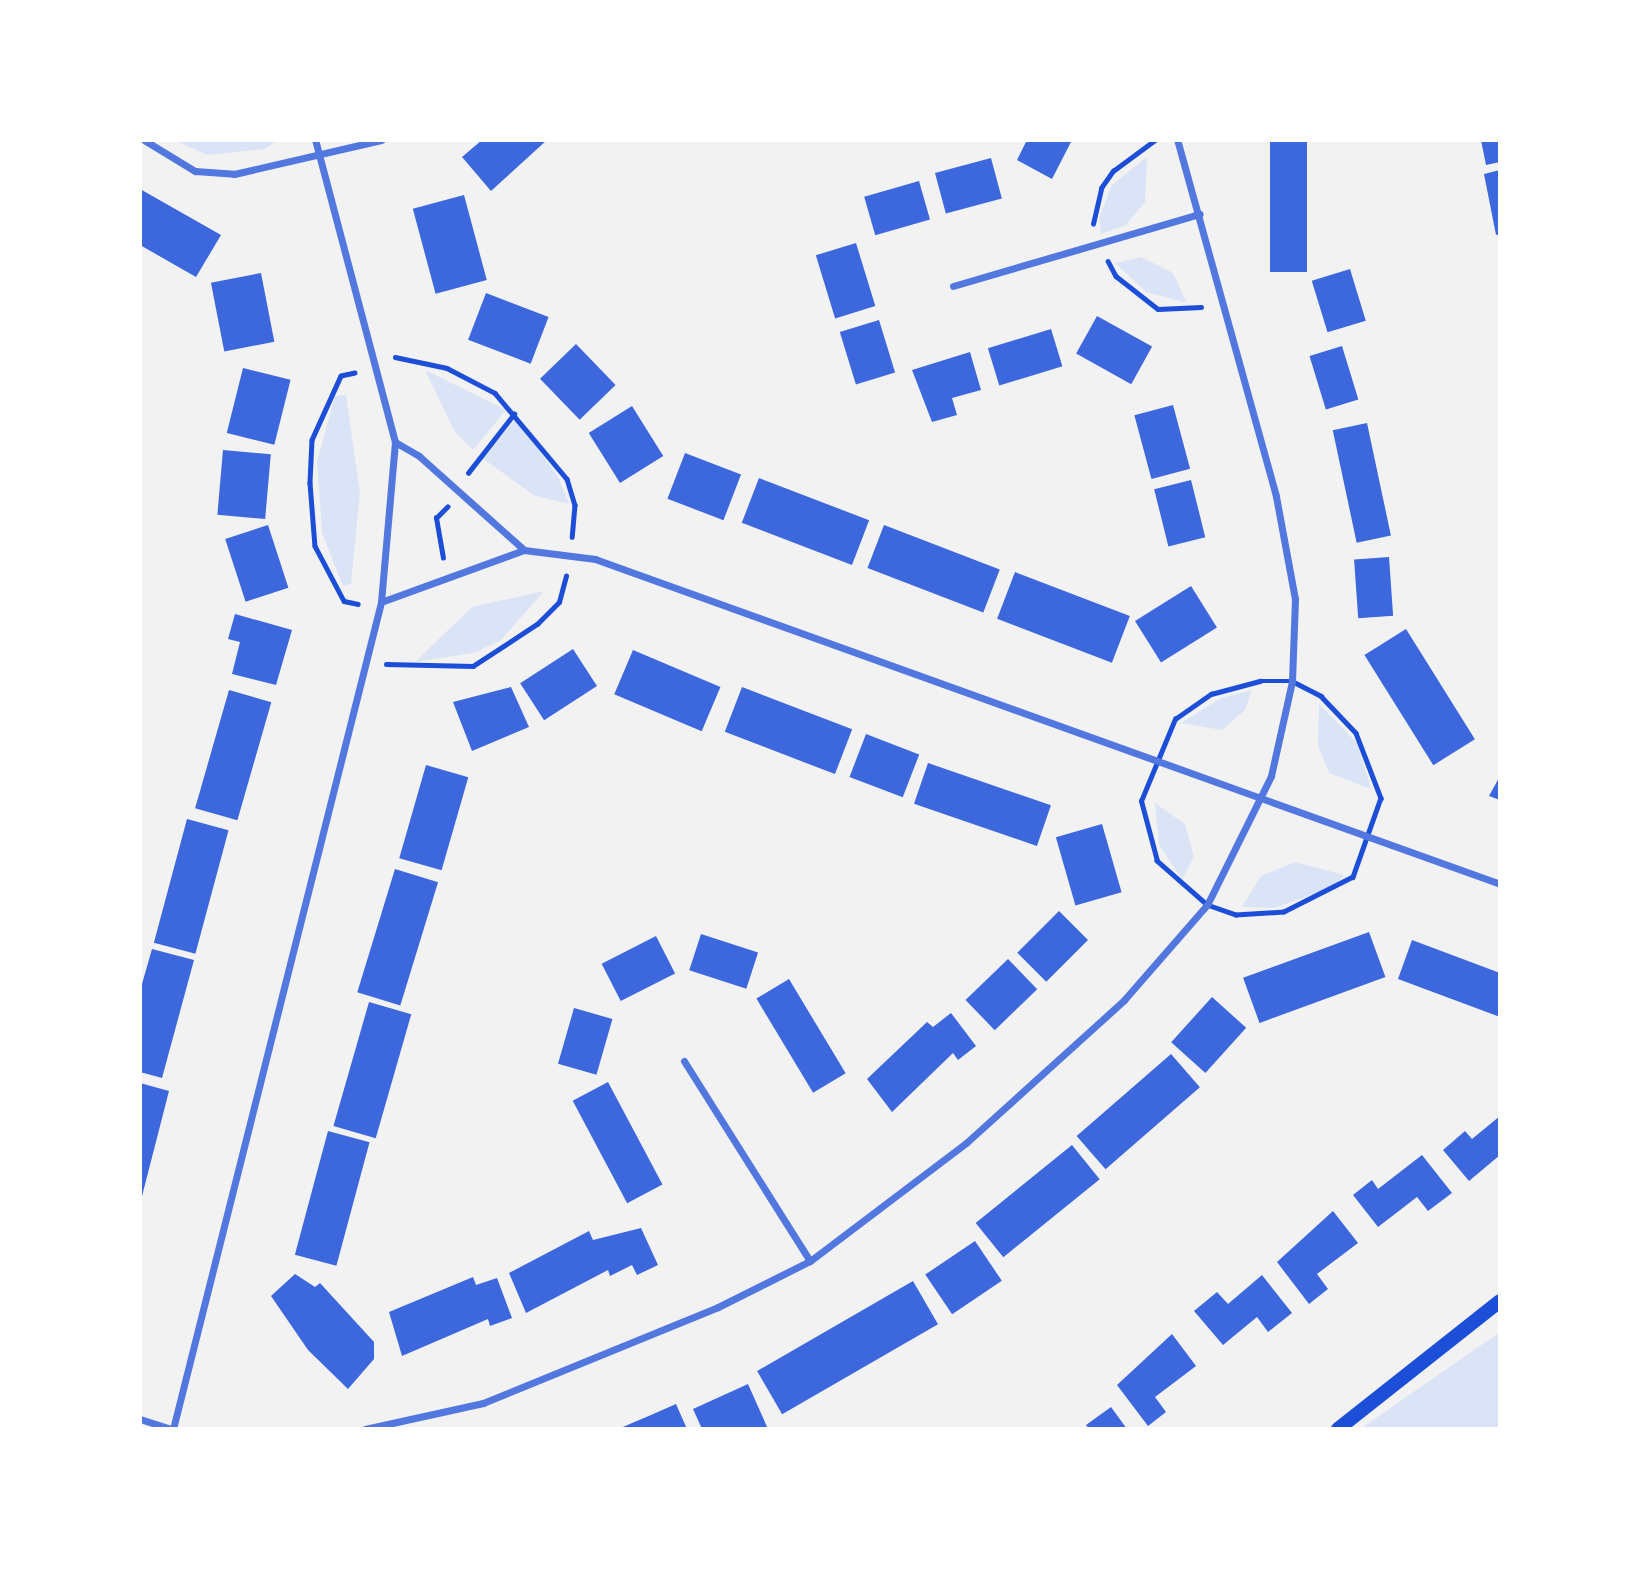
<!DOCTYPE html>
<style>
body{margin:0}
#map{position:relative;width:1640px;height:1569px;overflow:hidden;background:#f2f2f2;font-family:"Alegreya Sans",sans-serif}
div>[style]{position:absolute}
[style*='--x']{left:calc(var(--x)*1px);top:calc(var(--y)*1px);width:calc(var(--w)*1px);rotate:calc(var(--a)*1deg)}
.green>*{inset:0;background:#dbe4f7}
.building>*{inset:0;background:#3d67dc;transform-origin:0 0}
.path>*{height:4.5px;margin:-2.25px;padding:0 2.25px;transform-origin:2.25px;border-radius:2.25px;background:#1d4ed8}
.minor>*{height:7px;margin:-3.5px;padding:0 3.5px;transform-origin:3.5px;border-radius:3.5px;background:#5277de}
.secondary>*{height:14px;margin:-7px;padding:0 7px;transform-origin:7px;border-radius:7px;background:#1d4ed8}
span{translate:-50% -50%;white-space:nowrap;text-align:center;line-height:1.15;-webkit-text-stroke:5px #fff;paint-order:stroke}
.frame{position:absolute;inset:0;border:142px solid #fff;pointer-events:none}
</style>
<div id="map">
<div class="green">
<div style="clip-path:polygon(174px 140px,278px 140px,265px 149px,207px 155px)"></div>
<div style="clip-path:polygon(1147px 157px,1145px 202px,1126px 225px,1101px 234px,1099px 218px,1112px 185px)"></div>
<div style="clip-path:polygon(1141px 257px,1173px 273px,1187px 303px,1146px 292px,1115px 263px)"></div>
<div style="clip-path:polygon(425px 370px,506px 410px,473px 450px,455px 432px)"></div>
<div style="clip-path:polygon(346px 395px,360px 493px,351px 584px,343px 586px,322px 533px,317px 462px,335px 396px)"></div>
<div style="clip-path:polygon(516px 419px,559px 478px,569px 504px,535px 496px,482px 458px)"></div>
<div style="clip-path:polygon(544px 591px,500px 641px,473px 653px,415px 662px,472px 607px)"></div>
<div style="clip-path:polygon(1252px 690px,1245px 710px,1222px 730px,1181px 723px,1221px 698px)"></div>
<div style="clip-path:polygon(1319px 704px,1357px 743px,1371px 789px,1329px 773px,1318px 746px)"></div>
<div style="clip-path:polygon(1155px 803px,1185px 824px,1194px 857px,1182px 879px,1159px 845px)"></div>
<div style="clip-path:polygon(1295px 862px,1344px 875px,1333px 887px,1274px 908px,1242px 907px,1261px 876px)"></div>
<div style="clip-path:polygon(1500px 1332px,1500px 1429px,1360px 1429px)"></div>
</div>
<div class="building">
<div style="clip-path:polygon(482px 140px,547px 140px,491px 191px,462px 157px)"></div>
<div style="clip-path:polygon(1027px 140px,1072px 140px,1052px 179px,1017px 160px)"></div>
<div style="left:1270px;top:140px;width:37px;height:132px"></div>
<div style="clip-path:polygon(1481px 140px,1500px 140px,1500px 162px,1486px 165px)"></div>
<div style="left:991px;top:158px;width:42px;height:58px;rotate:75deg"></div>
<div style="clip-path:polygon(1500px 170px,1500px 234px,1496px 235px,1484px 174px)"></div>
<div style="left:919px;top:181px;width:40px;height:57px;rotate:74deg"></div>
<div style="clip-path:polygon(140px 189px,221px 235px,196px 277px,140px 245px)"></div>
<div style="left:464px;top:195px;width:88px;height:53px;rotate:75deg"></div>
<div style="left:856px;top:243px;width:66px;height:42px;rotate:73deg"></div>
<div style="left:1350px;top:269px;width:54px;height:40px;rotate:73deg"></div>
<div style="left:261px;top:273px;width:70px;height:51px;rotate:79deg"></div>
<div style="left:486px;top:293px;width:67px;height:50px;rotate:21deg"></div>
<div style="left:1097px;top:316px;width:63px;height:43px;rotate:29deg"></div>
<div style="left:879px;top:320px;width:55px;height:41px;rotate:73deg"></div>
<div style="left:1051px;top:329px;width:39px;height:66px;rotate:73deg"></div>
<div style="left:576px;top:344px;width:57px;height:50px;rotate:46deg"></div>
<div style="left:1342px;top:346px;width:56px;height:34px;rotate:73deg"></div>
<div style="clip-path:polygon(970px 352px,981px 390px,952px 398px,957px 415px,932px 422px,912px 370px)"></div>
<div style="left:243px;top:368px;width:49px;height:67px;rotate:14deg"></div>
<div style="left:1173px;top:405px;width:66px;height:40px;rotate:75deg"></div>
<div style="left:632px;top:406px;width:59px;height:51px;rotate:58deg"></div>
<div style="left:1367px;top:423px;width:115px;height:35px;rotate:78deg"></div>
<div style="left:223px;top:450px;width:48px;height:65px;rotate:5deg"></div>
<div style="left:685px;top:453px;width:60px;height:49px;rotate:21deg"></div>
<div style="left:759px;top:478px;width:118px;height:48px;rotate:21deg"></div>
<div style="left:1191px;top:480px;width:59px;height:38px;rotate:76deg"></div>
<div style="left:268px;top:525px;width:66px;height:45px;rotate:72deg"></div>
<div style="left:884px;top:525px;width:124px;height:46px;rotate:21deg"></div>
<div style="left:1389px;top:557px;width:59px;height:35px;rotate:86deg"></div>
<div style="left:1015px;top:572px;width:123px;height:50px;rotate:21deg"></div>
<div style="left:1191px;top:586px;width:49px;height:66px;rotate:58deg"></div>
<div style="clip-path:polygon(235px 614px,292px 630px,276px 685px,232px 674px,240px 642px,228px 639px)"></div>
<div style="left:1406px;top:629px;width:130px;height:49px;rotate:58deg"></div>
<div style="left:573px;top:649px;width:44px;height:63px;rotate:57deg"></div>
<div style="left:633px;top:650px;width:95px;height:48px;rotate:23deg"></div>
<div style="clip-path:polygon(511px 687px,529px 727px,472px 751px,453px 702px)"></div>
<div style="left:742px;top:687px;width:118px;height:48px;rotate:21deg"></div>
<div style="left:229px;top:690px;width:44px;height:123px;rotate:16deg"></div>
<div style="left:866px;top:734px;width:57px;height:46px;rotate:21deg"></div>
<div style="left:928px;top:763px;width:130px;height:43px;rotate:19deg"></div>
<div style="left:426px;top:765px;width:44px;height:97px;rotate:16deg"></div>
<div style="clip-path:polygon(1500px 776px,1500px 800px,1489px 796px)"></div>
<div style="left:187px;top:819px;width:43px;height:128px;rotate:15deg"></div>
<div style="left:1102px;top:824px;width:71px;height:48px;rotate:74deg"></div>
<div style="left:395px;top:869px;width:45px;height:129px;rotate:17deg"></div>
<div style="left:1059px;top:911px;width:41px;height:59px;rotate:45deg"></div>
<div style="left:1369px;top:932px;width:48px;height:134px;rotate:70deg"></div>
<div style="left:701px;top:934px;width:60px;height:38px;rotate:18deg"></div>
<div style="left:656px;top:936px;width:42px;height:61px;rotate:63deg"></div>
<div style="clip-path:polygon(1412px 940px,1500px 973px,1500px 1017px,1398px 979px)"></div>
<div style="clip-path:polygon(152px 949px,194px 960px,162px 1078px,140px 1072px,140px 991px)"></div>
<div style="left:1008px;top:959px;width:42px;height:59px;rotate:46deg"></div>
<div style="left:789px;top:979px;width:110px;height:38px;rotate:59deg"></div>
<div style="left:1212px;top:997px;width:46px;height:61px;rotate:42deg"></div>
<div style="left:369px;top:1002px;width:44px;height:129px;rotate:16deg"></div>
<div style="left:574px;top:1008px;width:40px;height:58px;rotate:16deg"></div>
<div style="clip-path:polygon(951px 1013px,976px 1046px,958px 1060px,953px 1053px,892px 1112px,867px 1079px,927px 1022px,933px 1027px)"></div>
<div style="left:1171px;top:1054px;width:44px;height:125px;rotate:49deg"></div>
<div style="left:608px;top:1082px;width:116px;height:40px;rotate:62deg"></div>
<div style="clip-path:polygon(140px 1083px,169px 1091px,141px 1200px,140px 1200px)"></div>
<div style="clip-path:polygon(1500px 1116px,1500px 1155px,1469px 1181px,1443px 1150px,1465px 1131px,1472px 1139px)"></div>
<div style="left:328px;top:1131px;width:43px;height:128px;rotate:15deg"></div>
<div style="left:1072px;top:1145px;width:44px;height:124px;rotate:51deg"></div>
<div style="clip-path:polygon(1422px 1155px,1452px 1193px,1428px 1211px,1417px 1197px,1378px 1227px,1353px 1195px,1372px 1180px,1378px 1189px)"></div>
<div style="clip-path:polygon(1333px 1211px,1358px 1243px,1317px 1274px,1328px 1289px,1309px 1304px,1277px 1262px)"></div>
<div style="clip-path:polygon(641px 1228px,658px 1265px,637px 1275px,632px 1265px,610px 1276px,608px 1270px,526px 1313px,509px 1273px,589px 1231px,593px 1240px)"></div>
<div style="left:975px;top:1241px;width:48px;height:60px;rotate:56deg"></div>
<div style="clip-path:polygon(295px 1274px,315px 1287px,320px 1283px,374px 1342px,374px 1359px,348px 1389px,308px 1350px,271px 1296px)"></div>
<div style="clip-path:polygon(1262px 1275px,1292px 1313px,1268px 1332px,1257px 1317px,1223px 1345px,1194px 1311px,1217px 1292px,1228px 1304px)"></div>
<div style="clip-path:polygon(473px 1277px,476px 1285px,497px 1278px,512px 1318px,490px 1326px,488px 1319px,402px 1356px,389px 1312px)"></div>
<div style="left:913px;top:1281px;width:50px;height:180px;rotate:60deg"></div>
<div style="clip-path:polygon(1172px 1334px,1196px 1366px,1155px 1397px,1166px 1412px,1148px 1426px,1117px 1385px)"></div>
<div style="clip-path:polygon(748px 1384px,768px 1429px,702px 1429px,693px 1409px)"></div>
<div style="clip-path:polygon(676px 1404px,687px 1429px,618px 1429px,651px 1415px)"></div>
<div style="clip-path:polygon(1111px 1407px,1127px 1429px,1089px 1429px,1086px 1425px)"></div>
</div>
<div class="path">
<div style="--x:1093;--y:224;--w:37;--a:-77"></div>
<div style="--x:1101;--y:188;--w:21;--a:-55"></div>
<div style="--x:1113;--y:171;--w:52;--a:-36.4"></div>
<div style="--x:1108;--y:261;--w:17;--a:62"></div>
<div style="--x:1116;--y:276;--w:53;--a:38.2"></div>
<div style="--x:1158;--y:309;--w:43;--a:-2.7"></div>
<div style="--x:395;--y:357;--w:53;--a:11.9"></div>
<div style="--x:447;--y:368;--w:54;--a:27.5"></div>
<div style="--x:495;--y:393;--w:112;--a:50.1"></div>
<div style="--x:567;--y:479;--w:27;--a:73"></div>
<div style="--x:575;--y:505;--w:32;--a:95"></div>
<div style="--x:355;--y:373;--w:14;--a:168"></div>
<div style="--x:341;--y:376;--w:70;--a:114.4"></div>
<div style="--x:312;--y:440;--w:43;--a:92.7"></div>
<div style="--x:310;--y:483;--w:63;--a:85.5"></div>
<div style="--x:315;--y:546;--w:62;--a:62.2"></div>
<div style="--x:344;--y:601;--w:14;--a:12"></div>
<div style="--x:468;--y:473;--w:75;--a:-52.1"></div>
<div style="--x:443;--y:558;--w:41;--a:-99.9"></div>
<div style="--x:436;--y:518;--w:16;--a:-45"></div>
<div style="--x:386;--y:664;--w:87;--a:1.3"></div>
<div style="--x:473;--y:666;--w:77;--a:-33.3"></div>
<div style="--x:537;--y:624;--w:31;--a:-45"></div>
<div style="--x:559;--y:602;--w:27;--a:-75"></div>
<div style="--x:1260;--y:681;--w:32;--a:0"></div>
<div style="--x:1292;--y:681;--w:33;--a:27"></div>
<div style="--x:1321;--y:696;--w:51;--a:46.6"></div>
<div style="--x:1356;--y:733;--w:70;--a:69"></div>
<div style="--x:1381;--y:798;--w:84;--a:109.5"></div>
<div style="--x:1353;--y:877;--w:77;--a:153.1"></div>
<div style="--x:1284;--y:912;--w:48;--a:176.4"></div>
<div style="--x:1236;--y:915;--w:31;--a:-161"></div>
<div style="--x:1207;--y:905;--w:67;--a:-138.7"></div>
<div style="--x:1157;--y:861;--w:62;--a:-104.9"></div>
<div style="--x:1141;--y:801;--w:89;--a:-67.5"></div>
<div style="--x:1175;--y:719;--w:44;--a:-34.8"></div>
<div style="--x:1211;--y:694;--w:51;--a:-14.9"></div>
</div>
<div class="minor">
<div style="--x:144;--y:140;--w:60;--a:31.3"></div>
<div style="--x:195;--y:171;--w:39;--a:4"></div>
<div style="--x:234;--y:174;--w:151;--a:-13"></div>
<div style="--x:953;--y:286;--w:257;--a:-16.3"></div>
<div style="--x:395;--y:442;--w:28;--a:30"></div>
<div style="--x:419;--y:456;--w:141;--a:41.8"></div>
<div style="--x:381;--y:602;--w:152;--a:-20"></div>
<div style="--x:524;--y:550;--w:72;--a:7.2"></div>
<div style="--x:595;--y:559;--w:962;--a:19.75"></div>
<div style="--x:684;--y:1061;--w:236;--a:57.8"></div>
<div style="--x:140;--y:1419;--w:32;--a:18"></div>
<div style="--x:173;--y:1429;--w:853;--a:-75.88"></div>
<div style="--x:381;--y:602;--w:161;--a:-85"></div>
<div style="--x:395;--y:442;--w:312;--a:-104.8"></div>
<div style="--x:365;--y:1429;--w:121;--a:-12.4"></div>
<div style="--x:483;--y:1403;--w:254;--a:-22.2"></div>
<div style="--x:718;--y:1307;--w:103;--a:-26.6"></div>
<div style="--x:810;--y:1261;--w:196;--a:-37.1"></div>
<div style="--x:966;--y:1143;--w:213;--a:-42.1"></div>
<div style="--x:1124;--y:1000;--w:126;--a:-48.9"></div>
<div style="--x:1207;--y:905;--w:144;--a:-63.6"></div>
<div style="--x:1271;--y:776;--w:97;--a:-77.5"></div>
<div style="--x:1292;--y:681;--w:82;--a:-87.9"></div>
<div style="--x:1295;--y:599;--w:105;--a:-100.5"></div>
<div style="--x:1276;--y:496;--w:370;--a:-105.5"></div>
</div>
<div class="secondary">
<div style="--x:1338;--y:1429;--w:206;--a:-38.3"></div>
</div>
<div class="frame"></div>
</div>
